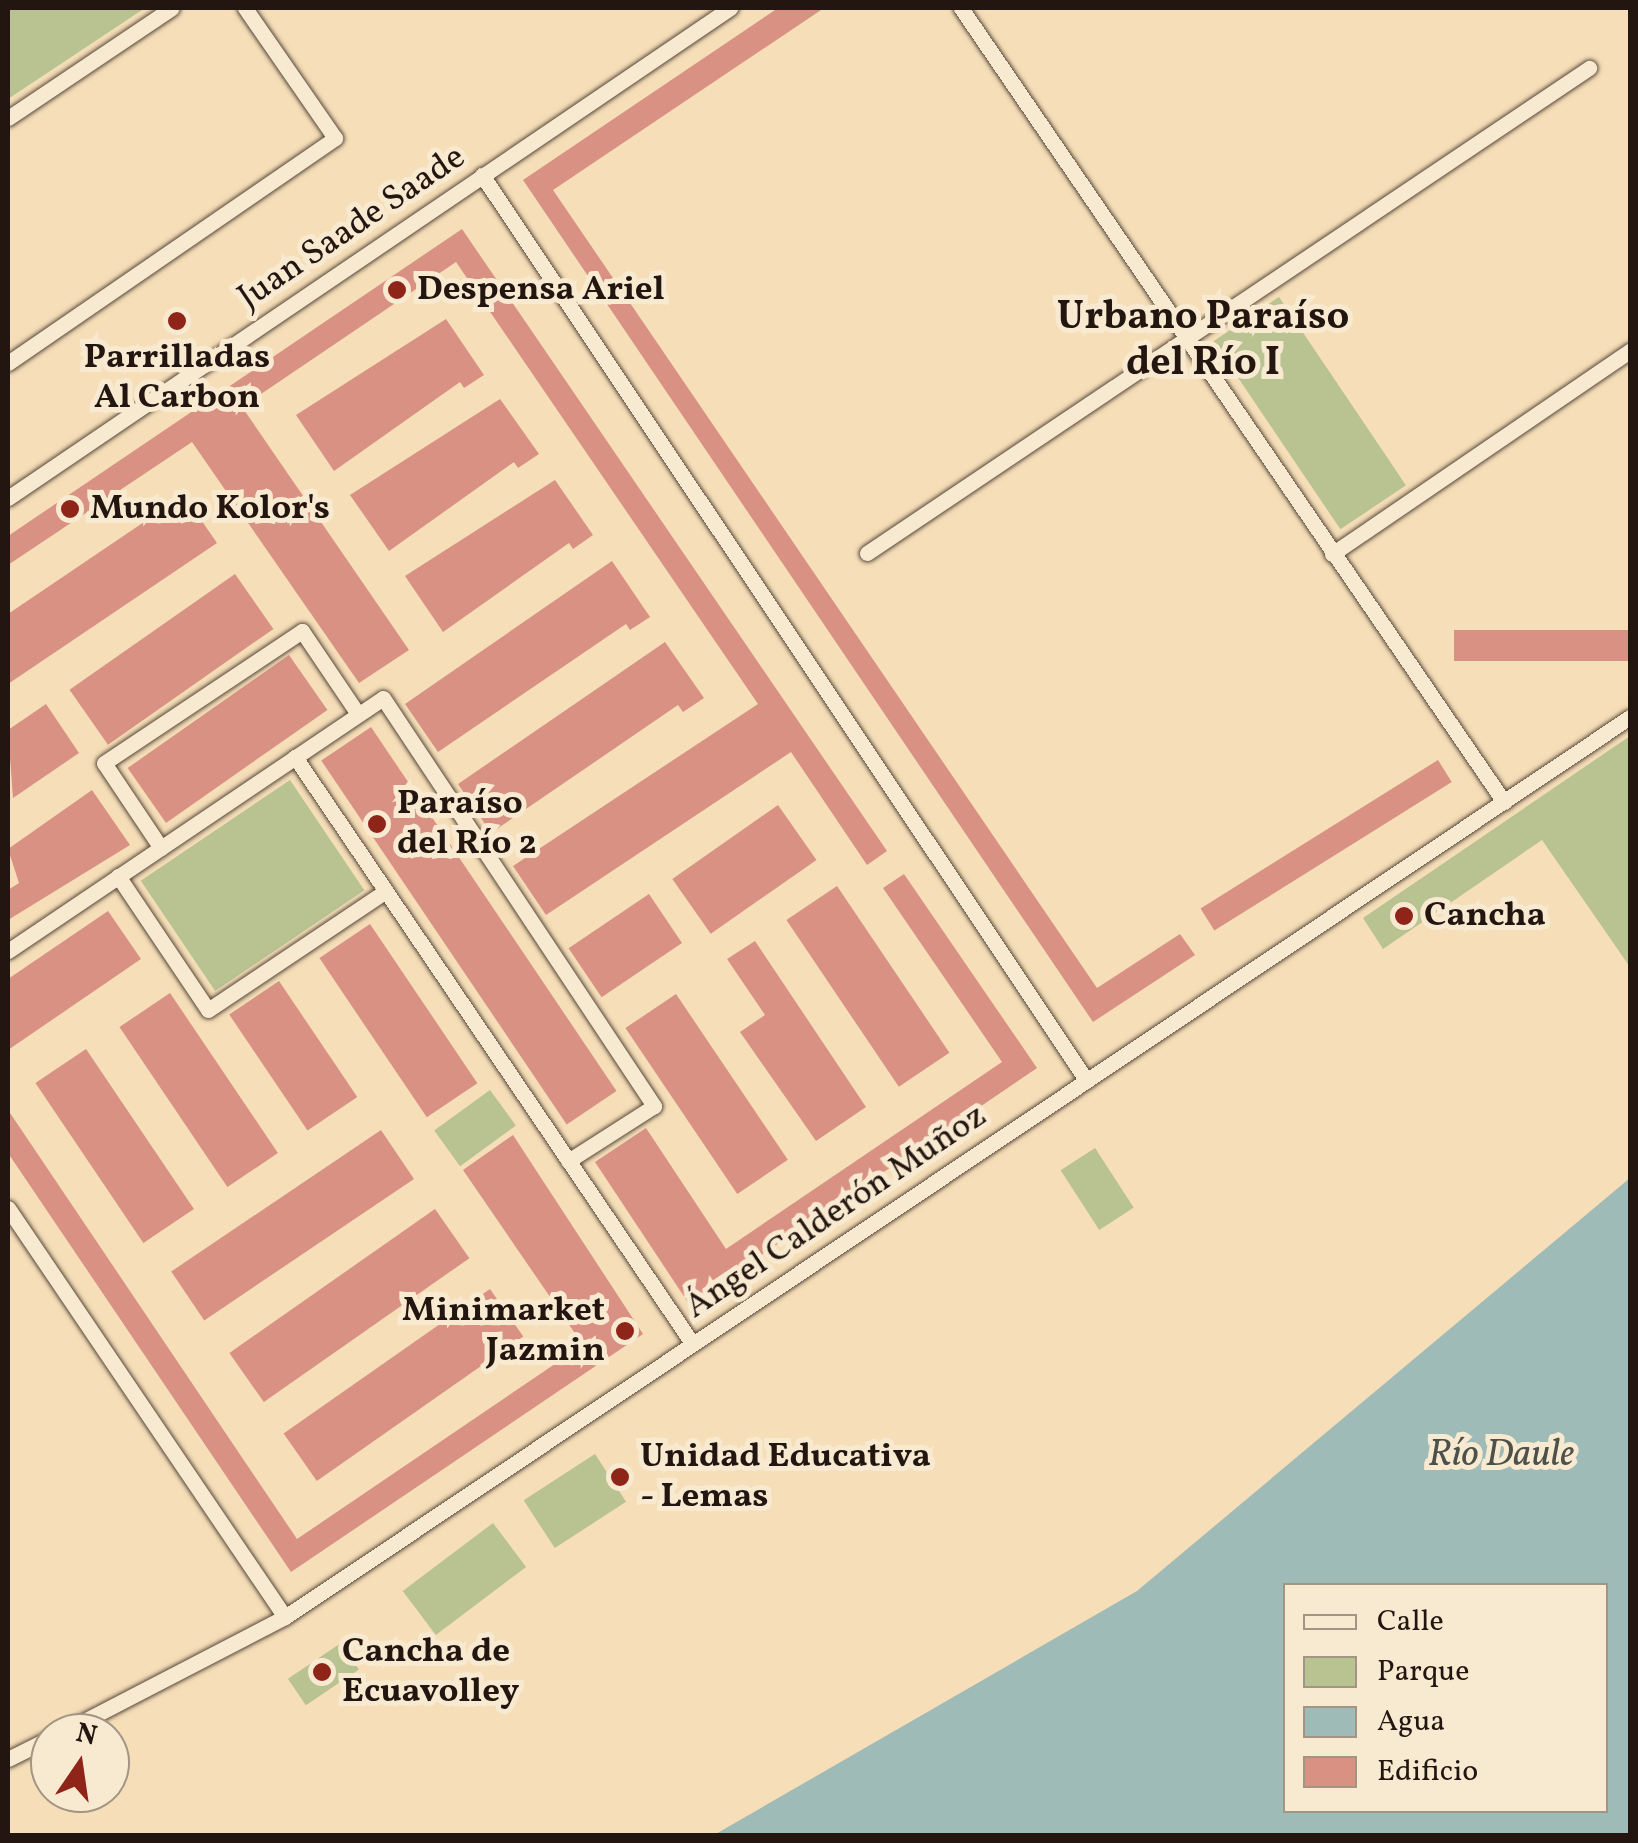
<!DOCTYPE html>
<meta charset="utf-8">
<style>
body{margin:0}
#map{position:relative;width:1638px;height:1843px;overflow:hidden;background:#f5deb8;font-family:Vollkorn,serif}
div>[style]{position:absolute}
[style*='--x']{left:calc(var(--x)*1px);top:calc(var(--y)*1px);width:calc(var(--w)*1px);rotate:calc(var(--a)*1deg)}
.green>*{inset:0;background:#b9c291;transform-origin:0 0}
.water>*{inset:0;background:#9fbbb7}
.building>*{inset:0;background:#d89183;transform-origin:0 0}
.roads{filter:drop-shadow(0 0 2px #58483a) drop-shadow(0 0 2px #58483a)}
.street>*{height:15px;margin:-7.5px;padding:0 7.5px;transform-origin:7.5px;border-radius:7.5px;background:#f8ead1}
.dots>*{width:28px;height:28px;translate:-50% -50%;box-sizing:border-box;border:5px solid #f8ead1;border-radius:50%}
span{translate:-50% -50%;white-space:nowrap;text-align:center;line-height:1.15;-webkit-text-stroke:10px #f8ead1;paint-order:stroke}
.street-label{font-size:35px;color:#231610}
.poi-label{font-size:35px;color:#231610;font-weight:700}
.left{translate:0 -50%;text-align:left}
.right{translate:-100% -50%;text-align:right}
.water-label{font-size:38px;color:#4e504a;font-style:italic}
.quarter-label{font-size:40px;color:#231610;font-weight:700}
.frame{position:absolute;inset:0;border:10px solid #231610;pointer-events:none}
.legend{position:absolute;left:1283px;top:1583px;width:325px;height:230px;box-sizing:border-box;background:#f8ead1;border:2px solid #a39584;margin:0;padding:12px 18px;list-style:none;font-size:30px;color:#231610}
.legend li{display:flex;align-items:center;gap:20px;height:50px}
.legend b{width:50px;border:2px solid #a39584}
.north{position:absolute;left:30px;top:1713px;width:100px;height:100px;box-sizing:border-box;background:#f8ead1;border:2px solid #a39584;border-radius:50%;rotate:13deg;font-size:28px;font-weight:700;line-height:40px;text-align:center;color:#231610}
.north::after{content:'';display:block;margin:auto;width:35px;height:45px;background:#8f2418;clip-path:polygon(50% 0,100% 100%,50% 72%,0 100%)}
</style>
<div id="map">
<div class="green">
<div style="clip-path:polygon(8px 8px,145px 8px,8px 99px)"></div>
<div style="left:1279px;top:297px;width:227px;height:79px;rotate:56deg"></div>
<div style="clip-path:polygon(1630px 736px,1630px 967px,1542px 840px,1383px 949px,1363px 918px)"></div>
<div style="left:290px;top:780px;width:133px;height:180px;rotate:56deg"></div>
<div style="left:490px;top:1090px;width:44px;height:69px;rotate:54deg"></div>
<div style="left:1095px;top:1148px;width:71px;height:41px;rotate:57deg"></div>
<div style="left:595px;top:1454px;width:57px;height:85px;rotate:57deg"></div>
<div style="left:493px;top:1523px;width:55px;height:113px;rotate:53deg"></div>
<div style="left:341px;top:1643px;width:32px;height:64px;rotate:56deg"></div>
</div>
<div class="water">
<div style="clip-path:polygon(evenodd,1630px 1178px,1630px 1835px,714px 1835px,1137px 1591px,1630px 1178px,1286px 1586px,1606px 1586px,1606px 1810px,1286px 1810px,1286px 1586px)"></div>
</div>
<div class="building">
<div style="clip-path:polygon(778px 8px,824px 8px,553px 190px,1097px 988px,1180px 934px,1195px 955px,1093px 1022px,523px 180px)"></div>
<div style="clip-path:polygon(462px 229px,887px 851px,867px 865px,791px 752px,546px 915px,513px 866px,758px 704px,456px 262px,242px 407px,409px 650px,359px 683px,192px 442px,8px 565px,8px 536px)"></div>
<div style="clip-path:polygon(446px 319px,484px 375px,464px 388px,460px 382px,334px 471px,296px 415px)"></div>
<div style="clip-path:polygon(500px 399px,539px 454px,518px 468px,514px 462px,389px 551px,350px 495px)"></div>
<div style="clip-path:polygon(555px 480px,593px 535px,573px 549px,569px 543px,443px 632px,405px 576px)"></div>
<div style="clip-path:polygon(184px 495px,217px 543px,8px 684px,8px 614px)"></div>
<div style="clip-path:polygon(612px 561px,650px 617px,630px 630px,626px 624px,438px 752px,405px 704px)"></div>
<div style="left:235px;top:574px;width:67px;height:202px;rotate:55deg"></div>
<div style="left:1630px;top:630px;width:31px;height:176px;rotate:90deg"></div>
<div style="clip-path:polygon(665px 642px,704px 698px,683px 712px,678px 705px,491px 833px,458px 784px)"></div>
<div style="left:289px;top:655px;width:67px;height:197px;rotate:55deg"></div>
<div style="clip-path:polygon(46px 704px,79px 753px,13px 798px,8px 730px)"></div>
<div style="left:371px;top:727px;width:439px;height:60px;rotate:56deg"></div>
<div style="left:1438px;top:760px;width:26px;height:280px;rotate:58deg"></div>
<div style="clip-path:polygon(92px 790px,130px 845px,8px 920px,8px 890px,19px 883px,8px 849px)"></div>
<div style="left:778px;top:805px;width:67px;height:129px;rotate:55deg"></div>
<div style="clip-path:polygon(904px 874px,1037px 1068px,689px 1304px,595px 1162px,646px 1128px,726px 1249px,1002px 1062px,883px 888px)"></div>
<div style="left:837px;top:886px;width:201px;height:61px;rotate:56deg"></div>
<div style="left:649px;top:894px;width:59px;height:97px;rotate:56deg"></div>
<div style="clip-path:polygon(108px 911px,141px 959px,8px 1050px,8px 979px)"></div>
<div style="left:370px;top:924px;width:192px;height:61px;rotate:56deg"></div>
<div style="clip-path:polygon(755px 941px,866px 1107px,816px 1141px,740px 1032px,765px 1015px,727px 959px)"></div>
<div style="left:279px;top:981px;width:140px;height:60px;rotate:56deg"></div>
<div style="left:170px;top:993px;width:193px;height:61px;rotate:56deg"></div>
<div style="left:676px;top:994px;width:200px;height:61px;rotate:56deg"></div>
<div style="left:86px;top:1049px;width:193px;height:61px;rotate:56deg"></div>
<div style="clip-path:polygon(8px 1110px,297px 1539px,583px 1345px,463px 1170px,513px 1135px,643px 1334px,291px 1572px,8px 1153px)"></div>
<div style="left:381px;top:1130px;width:59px;height:253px;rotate:56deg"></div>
<div style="left:435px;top:1209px;width:60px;height:251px;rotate:55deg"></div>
<div style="left:490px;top:1289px;width:58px;height:252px;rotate:55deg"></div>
</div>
<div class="roads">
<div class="street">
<div style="--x:961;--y:8;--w:962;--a:55.63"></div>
<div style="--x:8;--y:118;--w:197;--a:-33.9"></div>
<div style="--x:482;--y:175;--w:1089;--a:56.27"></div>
<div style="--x:8;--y:363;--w:397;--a:-34.5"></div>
<div style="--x:335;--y:138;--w:158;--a:-124.7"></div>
<div style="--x:8;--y:498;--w:873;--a:-34.16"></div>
<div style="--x:867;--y:553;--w:870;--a:-33.89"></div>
<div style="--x:1332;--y:554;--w:361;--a:-34.3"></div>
<div style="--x:295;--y:757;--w:708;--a:55.88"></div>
<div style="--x:161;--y:848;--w:102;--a:-123.8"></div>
<div style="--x:104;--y:763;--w:238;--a:-33.7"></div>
<div style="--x:302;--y:631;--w:100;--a:56"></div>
<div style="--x:118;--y:876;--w:161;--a:56.1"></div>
<div style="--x:208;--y:1010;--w:214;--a:-33.8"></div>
<div style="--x:8;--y:951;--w:452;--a:-34"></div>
<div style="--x:383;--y:698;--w:490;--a:56.4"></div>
<div style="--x:654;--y:1106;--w:102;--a:147.4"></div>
<div style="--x:8;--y:1208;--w:494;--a:55.9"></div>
<div style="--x:61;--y:1733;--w:252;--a:-27.4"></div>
<div style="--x:285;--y:1617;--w:1618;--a:-33.79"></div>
<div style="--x:8;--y:1759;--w:47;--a:-26.6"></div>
</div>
</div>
<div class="dots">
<div style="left:397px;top:290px;background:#8f2418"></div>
<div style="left:177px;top:321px;background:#8f2418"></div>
<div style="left:70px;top:509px;background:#8f2418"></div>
<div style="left:377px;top:824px;background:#8f2418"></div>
<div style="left:1404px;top:916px;background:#8f2418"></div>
<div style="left:625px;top:1331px;background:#8f2418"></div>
<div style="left:620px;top:1477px;background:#8f2418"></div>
<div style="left:322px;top:1672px;background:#8f2418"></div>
</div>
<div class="street-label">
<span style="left:352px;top:228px;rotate:-34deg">Juan Saade Saade</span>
<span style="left:836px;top:1212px;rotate:-34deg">Ángel Calderón Muñoz</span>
</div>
<div class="poi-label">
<span class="left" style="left:417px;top:290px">Despensa Ariel</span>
<span style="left:177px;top:378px">Parrilladas<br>Al Carbon</span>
<span class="left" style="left:90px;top:509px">Mundo Kolor's</span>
<span class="left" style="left:397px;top:824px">Paraíso<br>del Río 2</span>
<span class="left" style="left:1424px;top:916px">Cancha</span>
<span class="right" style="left:605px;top:1331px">Minimarket<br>Jazmin</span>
<span class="left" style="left:640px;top:1477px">Unidad Educativa<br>- Lemas</span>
<span class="left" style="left:342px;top:1672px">Cancha de<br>Ecuavolley</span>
</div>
<div class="water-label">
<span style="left:1501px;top:1456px">Río Daule</span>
</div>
<div class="quarter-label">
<span style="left:1203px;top:341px">Urbano Paraíso<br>del Río I</span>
</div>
<div class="frame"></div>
<ul class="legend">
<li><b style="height:12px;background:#f8ead1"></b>Calle</li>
<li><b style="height:28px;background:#b9c291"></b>Parque</li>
<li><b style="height:28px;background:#9fbbb7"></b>Agua</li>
<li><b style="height:28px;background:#d89183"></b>Edificio</li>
</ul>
<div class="north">N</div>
</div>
